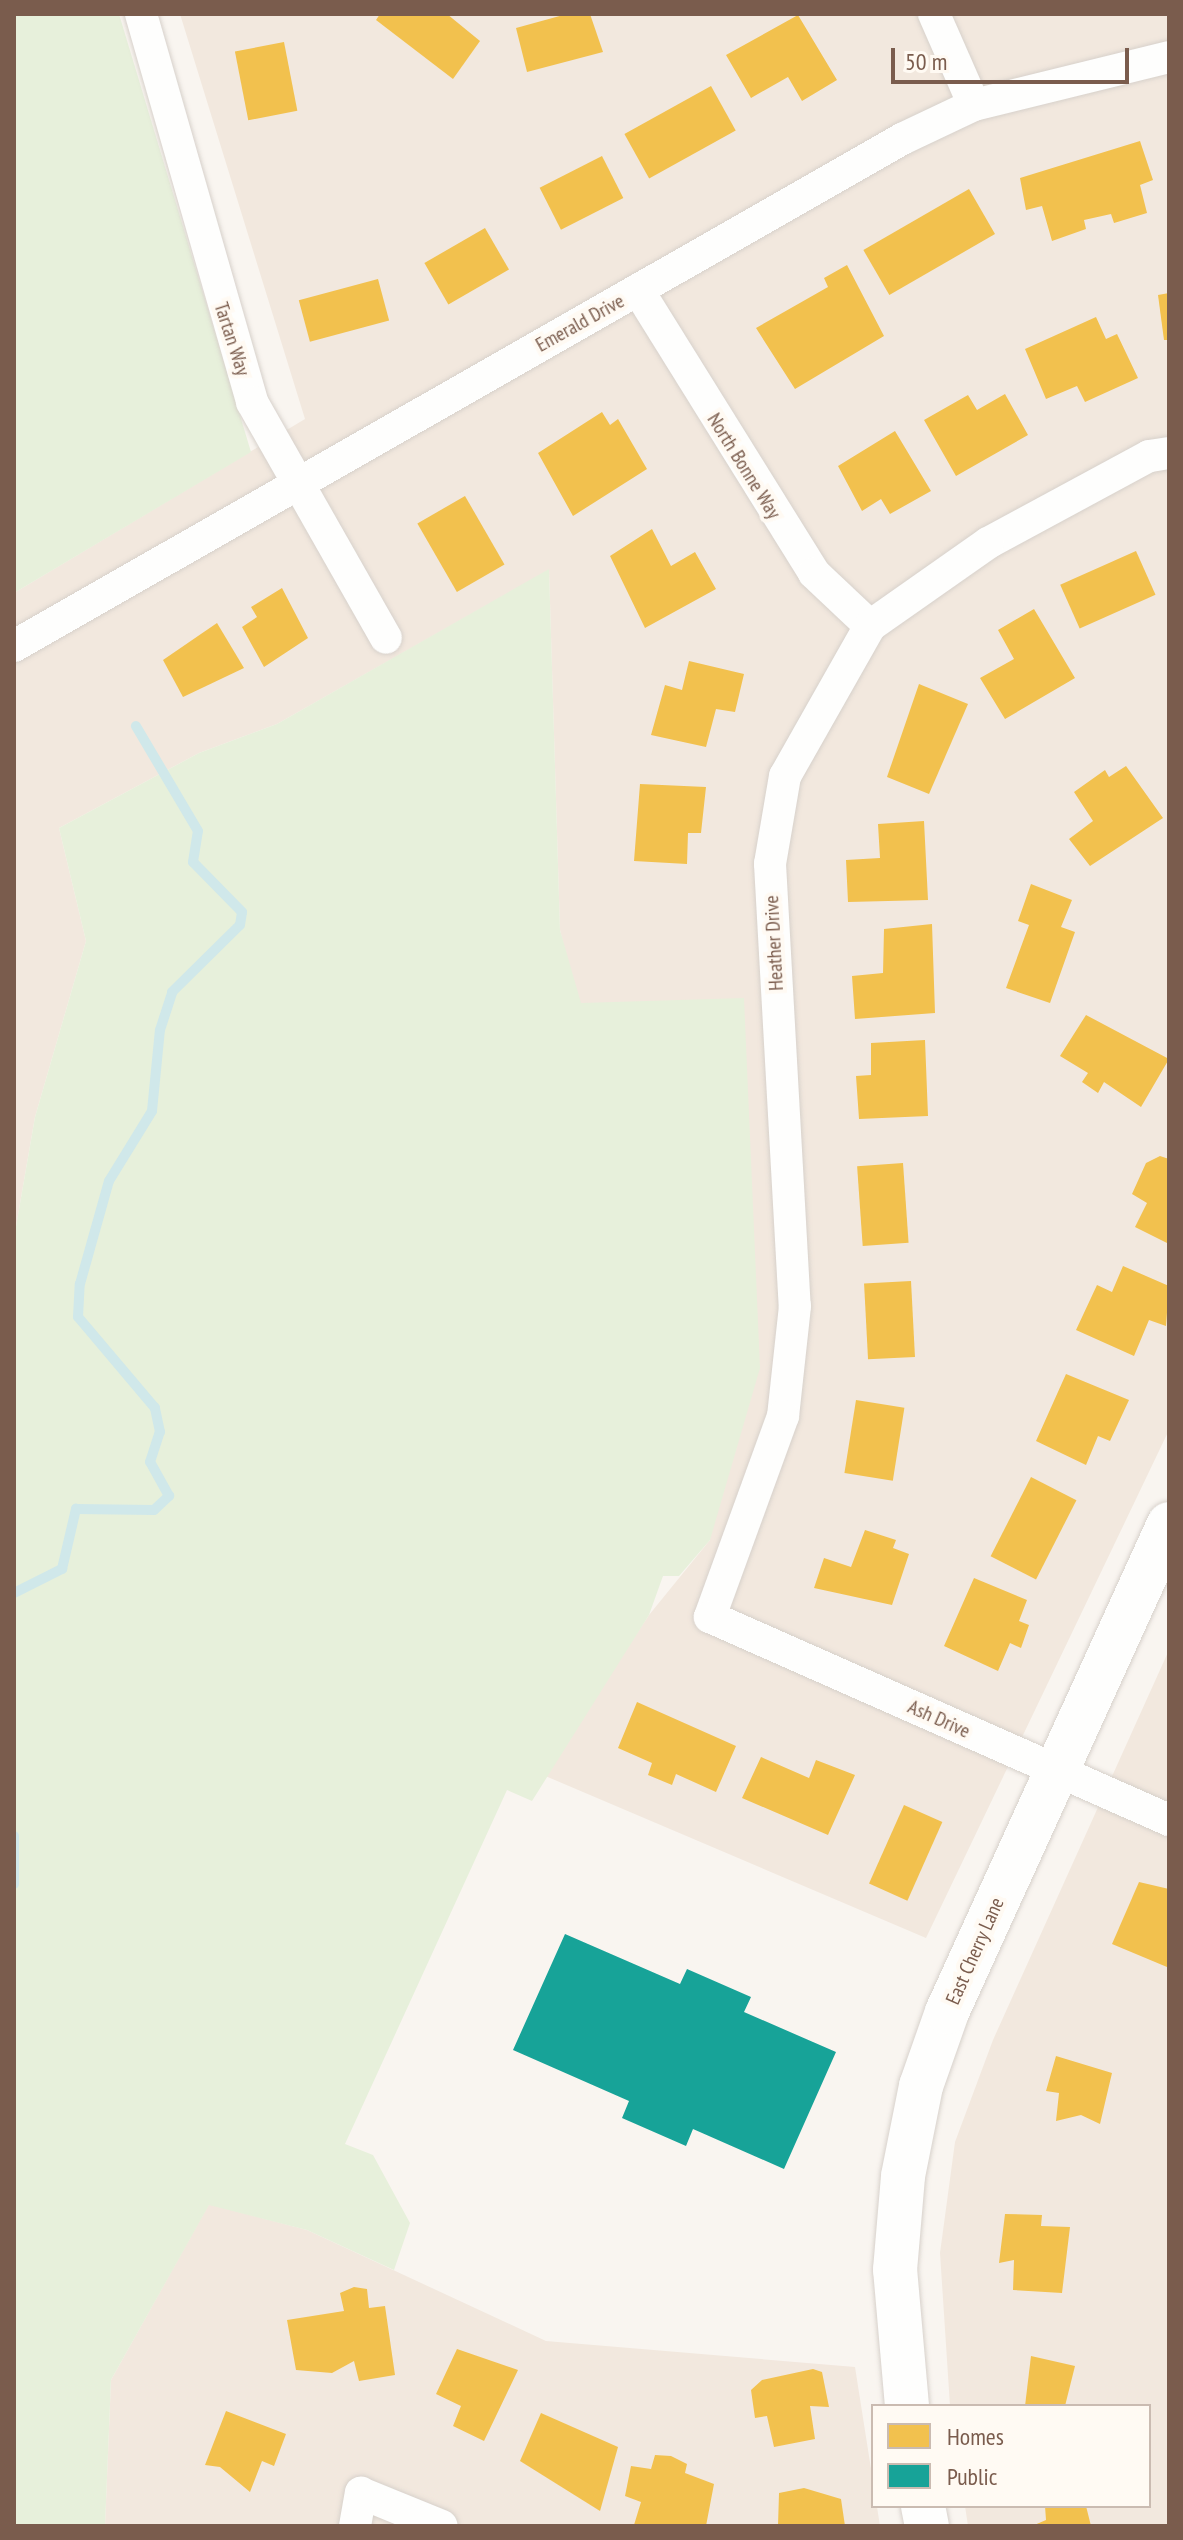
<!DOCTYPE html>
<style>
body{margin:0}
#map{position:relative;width:1183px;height:2540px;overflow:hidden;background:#f9f5f0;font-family:"PT Sans Narrow",sans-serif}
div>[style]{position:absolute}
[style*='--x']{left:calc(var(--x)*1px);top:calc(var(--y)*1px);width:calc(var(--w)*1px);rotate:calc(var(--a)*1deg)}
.residential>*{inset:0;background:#f2e8de}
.green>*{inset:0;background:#e7f0db}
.homes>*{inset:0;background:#f2c14e;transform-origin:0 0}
.public>*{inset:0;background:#17a398}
.stream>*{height:10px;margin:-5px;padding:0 5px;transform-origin:5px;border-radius:5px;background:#d0e8ea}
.roads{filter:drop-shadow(0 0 2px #d7d1cb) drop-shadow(0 0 2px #d7d1cb)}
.street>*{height:32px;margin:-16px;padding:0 16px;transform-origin:16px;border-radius:16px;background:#fefefd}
.secondary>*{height:44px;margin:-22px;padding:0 22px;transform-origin:22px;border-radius:22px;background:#fefefd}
span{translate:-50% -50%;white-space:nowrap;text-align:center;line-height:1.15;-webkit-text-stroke:8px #fffaf3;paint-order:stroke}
.street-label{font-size:20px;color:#7a5c4d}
.frame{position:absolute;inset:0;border:16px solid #7a5c4d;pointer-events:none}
.legend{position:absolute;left:871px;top:2404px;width:280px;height:104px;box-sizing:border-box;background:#fffaf3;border:2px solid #cabbb1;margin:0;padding:10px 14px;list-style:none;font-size:24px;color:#7a5c4d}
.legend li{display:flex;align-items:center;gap:16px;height:40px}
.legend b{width:40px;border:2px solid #cabbb1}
.scale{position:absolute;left:891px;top:48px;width:238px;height:36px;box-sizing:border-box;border:4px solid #7a5c4d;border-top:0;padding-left:10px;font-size:24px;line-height:28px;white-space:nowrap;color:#7a5c4d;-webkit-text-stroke:6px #fffaf3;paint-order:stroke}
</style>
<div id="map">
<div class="residential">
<div style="clip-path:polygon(180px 14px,1169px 14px,1169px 1430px,926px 1938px,543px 1775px,649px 1615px,710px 1540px,560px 930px,549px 570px,277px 724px,199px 753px,59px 828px,86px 941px,35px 1117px,14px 1238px,14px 593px,305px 419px)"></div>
<div style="clip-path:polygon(1169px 1650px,1169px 2526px,968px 2526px,965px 2506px,1149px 2506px,1149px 2406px,950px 2406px,940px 2253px,955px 2142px,993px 2040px)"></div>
<div style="clip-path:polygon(209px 2204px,307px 2230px,546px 2341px,855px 2367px,880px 2526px,105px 2526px,111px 2380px)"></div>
</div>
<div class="green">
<div style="clip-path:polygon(14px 14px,119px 14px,251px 452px,14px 593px)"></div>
<div style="clip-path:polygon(549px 569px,560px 930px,581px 1003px,744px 998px,760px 1368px,710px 1540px,679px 1576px,663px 1576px,649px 1615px,532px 1801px,507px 1790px,345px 2144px,373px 2155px,410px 2223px,394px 2270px,307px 2230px,209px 2205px,111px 2380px,105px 2526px,14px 2526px,14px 1238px,35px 1117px,86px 941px,59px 828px,199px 753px,277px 724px)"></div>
</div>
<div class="homes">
<div style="clip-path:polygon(380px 14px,447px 14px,480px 41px,453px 79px,376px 20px)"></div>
<div style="clip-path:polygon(567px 14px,590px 14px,603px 52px,527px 72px,516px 28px)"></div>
<div style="clip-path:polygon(798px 15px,837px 80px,802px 101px,788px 77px,751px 98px,726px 55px)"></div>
<div style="left:284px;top:42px;width:70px;height:50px;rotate:79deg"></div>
<div style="left:711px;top:86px;width:51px;height:99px;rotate:61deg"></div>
<div style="clip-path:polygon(1140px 141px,1153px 180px,1140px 185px,1147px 213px,1114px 223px,1111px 214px,1084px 220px,1086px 229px,1052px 241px,1042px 206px,1026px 210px,1020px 178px)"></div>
<div style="left:602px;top:156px;width:47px;height:70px;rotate:63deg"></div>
<div style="left:969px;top:189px;width:52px;height:122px;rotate:60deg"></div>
<div style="left:485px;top:228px;width:48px;height:70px;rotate:60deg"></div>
<div style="clip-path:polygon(847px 265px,884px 336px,795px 389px,756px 328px,828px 287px,824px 278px)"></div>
<div style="left:378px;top:279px;width:43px;height:82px;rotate:75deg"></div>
<div style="clip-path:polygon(1169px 293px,1169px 340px,1164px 340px,1158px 295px)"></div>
<div style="clip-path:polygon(1096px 317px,1106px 339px,1117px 334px,1138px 378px,1085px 402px,1077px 386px,1046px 399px,1025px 349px)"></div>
<div style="clip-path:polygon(1005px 394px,1028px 435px,956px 476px,924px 420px,968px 395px,977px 410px)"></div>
<div style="clip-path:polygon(602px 412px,610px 425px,618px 419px,647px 469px,573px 516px,538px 453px)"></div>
<div style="clip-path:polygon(895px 431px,931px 491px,890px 514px,881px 499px,862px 511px,838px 466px)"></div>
<div style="left:465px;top:496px;width:79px;height:55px;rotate:60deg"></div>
<div style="clip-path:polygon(652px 529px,671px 566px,695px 552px,716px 589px,645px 628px,610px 556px)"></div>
<div style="left:1136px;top:551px;width:48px;height:83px;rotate:66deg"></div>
<div style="clip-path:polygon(282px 588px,308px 638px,264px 667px,242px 627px,257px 617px,251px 607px)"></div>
<div style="clip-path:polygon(1034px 609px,1075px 678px,1005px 719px,980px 678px,1014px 659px,998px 630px)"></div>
<div style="clip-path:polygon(217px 623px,244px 668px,183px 697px,163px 660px)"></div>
<div style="clip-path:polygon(689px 661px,744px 674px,735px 712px,716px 709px,706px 747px,651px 735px,665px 685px,682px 690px)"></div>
<div style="clip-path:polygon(919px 684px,968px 704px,929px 794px,887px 777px)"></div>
<div style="clip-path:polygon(1126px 766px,1163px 818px,1090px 866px,1069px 839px,1093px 821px,1074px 792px,1105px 770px,1109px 777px)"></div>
<div style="clip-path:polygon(640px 784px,706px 787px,701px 833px,688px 833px,687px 864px,634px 861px)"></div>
<div style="clip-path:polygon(924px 821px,928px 900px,848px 902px,846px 860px,880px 858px,878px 824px)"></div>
<div style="clip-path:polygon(1031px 884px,1072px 900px,1061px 927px,1075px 932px,1050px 1003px,1006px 988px,1029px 925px,1018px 921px)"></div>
<div style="clip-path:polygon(932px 924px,935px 1013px,855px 1019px,852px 976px,883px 973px,884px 929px)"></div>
<div style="clip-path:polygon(1086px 1015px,1169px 1059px,1141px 1107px,1104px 1082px,1098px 1093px,1082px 1082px,1088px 1073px,1060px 1056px)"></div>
<div style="clip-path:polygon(925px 1040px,928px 1116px,859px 1119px,856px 1076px,871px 1075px,871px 1043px)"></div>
<div style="clip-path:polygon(1160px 1156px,1169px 1159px,1169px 1244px,1135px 1227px,1147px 1203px,1132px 1194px,1146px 1163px)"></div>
<div style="left:903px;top:1163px;width:80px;height:46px;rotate:86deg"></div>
<div style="clip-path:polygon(1123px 1266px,1169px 1286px,1166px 1326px,1149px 1320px,1134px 1356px,1076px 1330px,1097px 1285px,1112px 1292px)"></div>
<div style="left:911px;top:1281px;width:76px;height:47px;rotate:87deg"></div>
<div style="clip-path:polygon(1066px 1374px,1129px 1400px,1110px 1441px,1098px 1436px,1086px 1465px,1036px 1441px)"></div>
<div style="left:856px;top:1400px;width:49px;height:74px;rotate:9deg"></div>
<div style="left:1031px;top:1477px;width:51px;height:89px;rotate:27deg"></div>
<div style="clip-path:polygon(865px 1530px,896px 1540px,893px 1548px,909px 1554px,892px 1605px,814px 1588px,824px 1558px,851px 1567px)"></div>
<div style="clip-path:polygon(974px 1578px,1027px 1600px,1019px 1621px,1029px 1625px,1021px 1648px,1010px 1643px,998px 1671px,944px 1646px)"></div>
<div style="clip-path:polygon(637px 1702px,736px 1746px,716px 1792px,676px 1774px,672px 1785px,648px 1775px,652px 1763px,618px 1748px)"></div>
<div style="clip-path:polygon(761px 1757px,809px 1778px,816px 1760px,855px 1775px,828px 1835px,742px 1798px)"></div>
<div style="left:904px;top:1805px;width:42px;height:86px;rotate:24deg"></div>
<div style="clip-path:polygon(1139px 1882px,1169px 1889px,1167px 1967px,1112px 1944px)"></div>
<div style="clip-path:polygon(1056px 2056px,1112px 2073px,1100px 2124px,1081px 2115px,1056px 2121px,1059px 2093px,1046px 2091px)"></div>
<div style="clip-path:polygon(1005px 2214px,1042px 2215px,1041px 2226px,1070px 2227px,1062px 2293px,1013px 2290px,1014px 2260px,999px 2263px)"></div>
<div style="clip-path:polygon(354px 2287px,367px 2289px,369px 2308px,385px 2306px,395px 2375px,359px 2381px,354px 2361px,332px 2373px,296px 2370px,287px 2320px,344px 2311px,340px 2293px)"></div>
<div style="clip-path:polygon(457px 2349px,518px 2370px,484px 2441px,453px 2426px,461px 2406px,436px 2394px)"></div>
<div style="clip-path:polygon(1031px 2356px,1075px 2366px,1065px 2406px,1025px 2406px)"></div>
<div style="clip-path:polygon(813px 2369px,822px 2372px,829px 2407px,810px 2406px,815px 2439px,774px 2447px,767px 2416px,755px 2418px,751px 2390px,762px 2380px)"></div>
<div style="clip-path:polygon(226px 2411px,286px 2434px,274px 2466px,262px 2461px,250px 2492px,220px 2467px,205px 2465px)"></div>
<div style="clip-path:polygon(541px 2413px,618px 2447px,600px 2511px,520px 2461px)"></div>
<div style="clip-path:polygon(655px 2455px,671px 2456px,687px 2464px,685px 2473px,714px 2484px,706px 2526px,634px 2525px,641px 2502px,625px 2496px,631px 2466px,651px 2469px)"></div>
<div style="clip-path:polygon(804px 2488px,841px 2499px,845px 2526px,778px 2526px,779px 2493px)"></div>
<div style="clip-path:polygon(1045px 2506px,1086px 2506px,1091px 2526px,1032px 2526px,1046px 2520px)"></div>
</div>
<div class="public">
<div style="clip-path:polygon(565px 1934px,680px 1984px,687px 1969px,751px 1997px,744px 2012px,836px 2052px,784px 2169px,693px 2129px,686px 2146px,622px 2118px,629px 2101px,513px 2050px)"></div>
</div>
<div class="stream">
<div style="--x:14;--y:1593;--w:54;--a:-26.6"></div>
<div style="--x:62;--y:1569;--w:62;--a:-76.9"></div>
<div style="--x:76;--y:1509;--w:78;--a:0.7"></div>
<div style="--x:154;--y:1510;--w:21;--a:-43"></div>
<div style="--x:169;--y:1496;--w:39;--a:-119"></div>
<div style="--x:150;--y:1462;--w:32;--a:-72"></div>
<div style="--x:160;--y:1432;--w:25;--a:-102"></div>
<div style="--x:155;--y:1408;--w:119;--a:-130.2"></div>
<div style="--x:78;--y:1317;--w:33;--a:-87"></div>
<div style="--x:80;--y:1284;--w:107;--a:-74.3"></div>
<div style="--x:109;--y:1181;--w:82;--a:-58.4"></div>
<div style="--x:152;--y:1111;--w:81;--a:-84.4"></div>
<div style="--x:160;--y:1030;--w:40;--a:-72"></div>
<div style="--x:172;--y:992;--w:95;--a:-44.6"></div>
<div style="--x:240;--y:925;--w:13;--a:-81"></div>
<div style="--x:242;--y:912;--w:70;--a:-134.4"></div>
<div style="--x:193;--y:862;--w:31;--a:-81"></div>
<div style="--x:198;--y:831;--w:122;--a:-120.6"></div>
<div style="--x:14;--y:1836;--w:48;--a:90"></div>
</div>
<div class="roads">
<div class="street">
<div style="--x:141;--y:14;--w:404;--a:74"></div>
<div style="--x:252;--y:402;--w:271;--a:60.4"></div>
<div style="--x:934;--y:14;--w:99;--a:66.3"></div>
<div style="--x:638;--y:290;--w:333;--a:58.1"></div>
<div style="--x:814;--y:573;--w:77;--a:43.4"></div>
<div style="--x:1169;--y:453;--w:20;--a:171"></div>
<div style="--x:1149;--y:456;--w:183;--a:151.6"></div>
<div style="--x:988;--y:543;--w:144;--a:144.9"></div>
<div style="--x:870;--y:626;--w:172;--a:119.5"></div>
<div style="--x:785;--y:776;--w:89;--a:99.7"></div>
<div style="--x:770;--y:864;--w:443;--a:86.8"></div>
<div style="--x:795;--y:1306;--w:111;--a:96.2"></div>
<div style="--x:783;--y:1416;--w:214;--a:110"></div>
<div style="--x:710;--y:1617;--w:502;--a:23.86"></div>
<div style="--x:14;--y:646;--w:1023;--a:-29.72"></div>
<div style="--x:902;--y:139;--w:80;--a:-25.3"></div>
<div style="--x:974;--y:105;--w:201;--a:-13.8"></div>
<div style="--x:355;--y:2526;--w:34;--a:-80"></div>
<div style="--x:361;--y:2493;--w:87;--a:22.2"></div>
</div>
<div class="secondary">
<div style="--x:907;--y:2406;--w:137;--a:-95"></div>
<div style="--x:895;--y:2270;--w:94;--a:-85.1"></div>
<div style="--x:903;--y:2176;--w:92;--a:-78.7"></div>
<div style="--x:921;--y:2086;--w:78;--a:-70.6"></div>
<div style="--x:947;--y:2012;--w:536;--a:-65.54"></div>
<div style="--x:923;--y:2506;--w:20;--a:79"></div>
</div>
</div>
<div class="street-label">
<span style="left:580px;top:323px;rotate:-29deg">Emerald Drive</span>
<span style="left:232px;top:339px;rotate:72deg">Tartan Way</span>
<span style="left:744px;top:466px;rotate:58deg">North Bonne Way</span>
<span style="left:774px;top:943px;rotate:-93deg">Heather Drive</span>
<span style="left:939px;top:1719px;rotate:24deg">Ash Drive</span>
<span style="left:975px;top:1951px;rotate:-66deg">East Cherry Lane</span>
</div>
<div class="frame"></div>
<ul class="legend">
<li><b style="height:22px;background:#f2c14e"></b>Homes</li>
<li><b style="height:22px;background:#17a398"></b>Public</li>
</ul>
<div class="scale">50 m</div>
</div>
